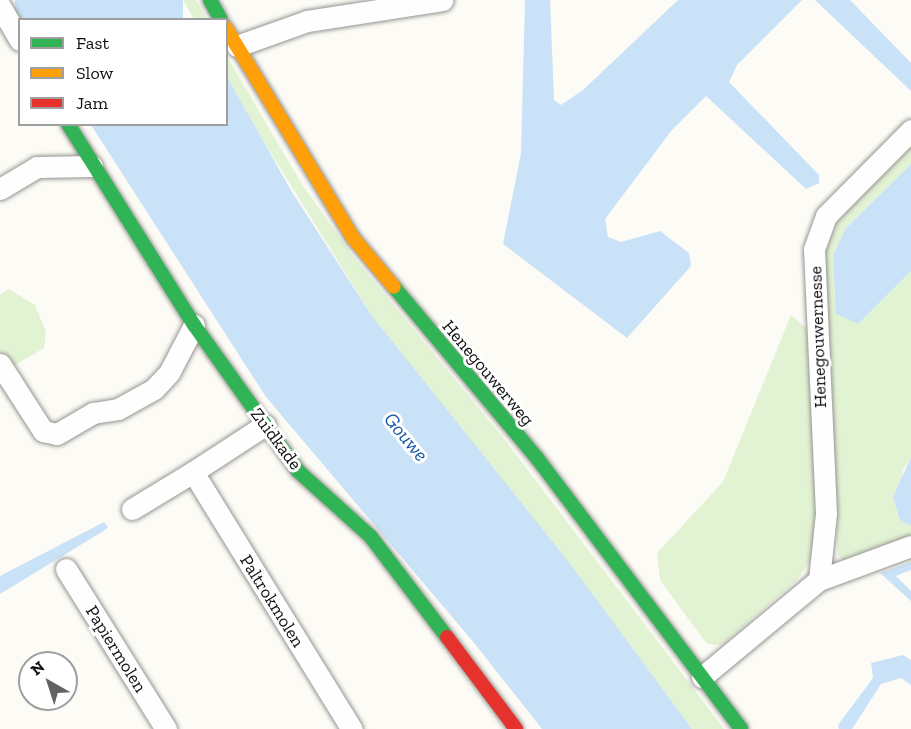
<!DOCTYPE html>
<style>
body{margin:0}
#map{position:relative;width:911px;height:729px;overflow:hidden;background:#fcfbf5;font-family:"Zilla Slab",serif}
div>[style]{position:absolute}
[style*='--x']{left:calc(var(--x)*1px);top:calc(var(--y)*1px);width:calc(var(--w)*1px);rotate:calc(var(--a)*1deg)}
.green>*{inset:0;background:#e2f3d4}
.water>*{inset:0;background:#cae2f7;transform-origin:0 0}
.roads{filter:drop-shadow(0 0 2px #969593) drop-shadow(0 0 2px #969593)}
.street>*{height:21px;margin:-10.5px;padding:0 10.5px;transform-origin:10.5px;border-radius:10.5px;background:#fffefe}
.fast>*{height:14px;margin:-7px;padding:0 7px;transform-origin:7px;border-radius:7px;background:#30b455}
.slow>*{height:14px;margin:-7px;padding:0 7px;transform-origin:7px;border-radius:7px;background:#ff9f0a}
.jam>*{height:14px;margin:-7px;padding:0 7px;transform-origin:7px;border-radius:7px;background:#e5322d}
span{translate:-50% -50%;white-space:nowrap;text-align:center;line-height:1.15;-webkit-text-stroke:6px #fff;paint-order:stroke}
.street-label{font-size:18px;color:#0f0f0f}
.water-label{font-size:20px;color:#1355a7;font-style:italic}
.legend{position:absolute;left:18px;top:18px;width:210px;height:108px;box-sizing:border-box;background:#fff;border:2px solid #9f9f9f;margin:0;padding:8px 10px;list-style:none;font-size:18px;color:#0f0f0f}
.legend li{display:flex;align-items:center;gap:12px;height:30px}
.legend b{width:30px;border:2px solid #9f9f9f}
.north{position:absolute;left:18px;top:651px;width:60px;height:60px;box-sizing:border-box;background:#fff;border:2px solid #9f9f9f;border-radius:50%;rotate:321deg;font-size:16px;font-weight:700;line-height:24px;text-align:center;color:#0f0f0f}
.north::after{content:'';display:block;margin:auto;width:21px;height:27px;background:#626260;clip-path:polygon(50% 0,100% 100%,50% 72%,0 100%)}
</style>
<div id="map">
<div class="green">
<div style="clip-path:polygon(183px 0,196px 0,207px 19px,194px 19px)"></div>
<div style="clip-path:polygon(226px 55px,302px 184px,352px 255px,505px 440px,724px 729px,692px 729px,372px 316px,254px 126px,227px 77px)"></div>
<div style="clip-path:polygon(911px 144px,911px 164px,846px 228px,858px 324px,911px 271px,911px 457px,903px 470px,900px 520px,911px 526px,911px 537px,845px 563px,838px 555px,825px 251px,841px 215px)"></div>
<div style="clip-path:polygon(9px 289px,35px 305px,46px 332px,44px 348px,10px 368px,0 350px,0 295px)"></div>
<div style="clip-path:polygon(791px 315px,807px 329px,817px 528px,814px 555px,797px 580px,723px 644px,714px 645px,706px 643px,660px 580px,657px 553px,723px 482px)"></div>
</div>
<div class="water">
<div style="left:15px;top:0;width:168px;height:22px"></div>
<div style="clip-path:polygon(525px 0,550px 0,554px 100px,561px 105px,583px 90px,678px 0,802px 0,737px 65px,729px 82px,819px 175px,819px 183px,806px 189px,706px 96px,672px 130px,605px 219px,608px 237px,621px 242px,660px 231px,689px 253px,691px 266px,627px 338px,503px 244px,521px 153px)"></div>
<div style="clip-path:polygon(815px 0,850px 0,911px 63px,911px 91px)"></div>
<div style="clip-path:polygon(227px 77px,292px 192px,372px 316px,568px 561px,692px 729px,542px 729px,475px 644px,266px 397px,91px 125px,226px 124px)"></div>
<div style="clip-path:polygon(911px 164px,911px 271px,858px 324px,836px 314px,833px 255px,846px 228px)"></div>
<div style="clip-path:polygon(911px 457px,911px 526px,900px 520px,893px 497px)"></div>
<div style="clip-path:polygon(104px 522px,108px 527px,105px 530px,0 594px,0 576px)"></div>
<div style="clip-path:polygon(911px 562px,911px 570px,896px 576px,911px 591px,911px 601px,880px 573px)"></div>
<div style="clip-path:polygon(903px 655px,911px 660px,911px 685px,901px 678px,881px 684px,852px 729px,839px 729px,838px 725px,873px 678px,871px 663px)"></div>
</div>
<div class="roads">
<div class="street">
<div style="--x:0;--y:6;--w:39;--a:60"></div>
<div style="--x:237;--y:46;--w:74;--a:-19.7"></div>
<div style="--x:307;--y:21;--w:137;--a:-8.8"></div>
<div style="--x:0;--y:189;--w:43;--a:-30.7"></div>
<div style="--x:37;--y:167;--w:55;--a:-1"></div>
<div style="--x:0;--y:364;--w:80;--a:57.3"></div>
<div style="--x:43;--y:431;--w:14;--a:12"></div>
<div style="--x:57;--y:434;--w:42;--a:-30.3"></div>
<div style="--x:93;--y:413;--w:25;--a:-9"></div>
<div style="--x:118;--y:409;--w:41;--a:-29.1"></div>
<div style="--x:154;--y:389;--w:22;--a:-47"></div>
<div style="--x:169;--y:373;--w:54;--a:-62.5"></div>
<div style="--x:265;--y:425;--w:86;--a:146.9"></div>
<div style="--x:193;--y:472;--w:302;--a:58.3"></div>
<div style="--x:132;--y:509;--w:71;--a:-31.2"></div>
<div style="--x:66;--y:569;--w:189;--a:58"></div>
<div style="--x:819;--y:580;--w:67;--a:-84"></div>
<div style="--x:826;--y:513;--w:264;--a:-92.6"></div>
<div style="--x:814;--y:249;--w:35;--a:-70"></div>
<div style="--x:826;--y:216;--w:121;--a:-45.3"></div>
<div style="--x:702;--y:677;--w:152;--a:-39.7"></div>
<div style="--x:819;--y:580;--w:98;--a:-20.3"></div>
</div>
<div class="fast">
<div style="--x:210;--y:0;--w:23;--a:61"></div>
<div style="--x:68;--y:124;--w:237;--a:57.9"></div>
<div style="--x:194;--y:325;--w:179;--a:54.5"></div>
<div style="--x:298;--y:471;--w:98;--a:42.1"></div>
<div style="--x:371;--y:537;--w:126;--a:52.8"></div>
<div style="--x:394;--y:287;--w:223;--a:50.1"></div>
<div style="--x:537;--y:458;--w:339;--a:53"></div>
</div>
<div class="slow">
<div style="--x:226;--y:28;--w:247;--a:58.8"></div>
<div style="--x:354;--y:239;--w:62;--a:50.2"></div>
</div>
<div class="jam">
<div style="--x:447;--y:637;--w:115;--a:53.1"></div>
</div>
</div>
<div class="street-label">
<span style="left:818px;top:337px;rotate:-92deg">Henegouwernesse</span>
<span style="left:488px;top:373px;rotate:50deg">Henegouwerweg</span>
<span style="left:276px;top:439px;rotate:53deg">Zuidkade</span>
<span style="left:272px;top:601px;rotate:58deg">Paltrokmolen</span>
<span style="left:116px;top:649px;rotate:58deg">Papiermolen</span>
</div>
<div class="water-label">
<span style="left:406px;top:437px;rotate:50deg">Gouwe</span>
</div>
<ul class="legend">
<li><b style="height:8px;background:#30b455"></b>Fast</li>
<li><b style="height:8px;background:#ff9f0a"></b>Slow</li>
<li><b style="height:8px;background:#e5322d"></b>Jam</li>
</ul>
<div class="north">N</div>
</div>
